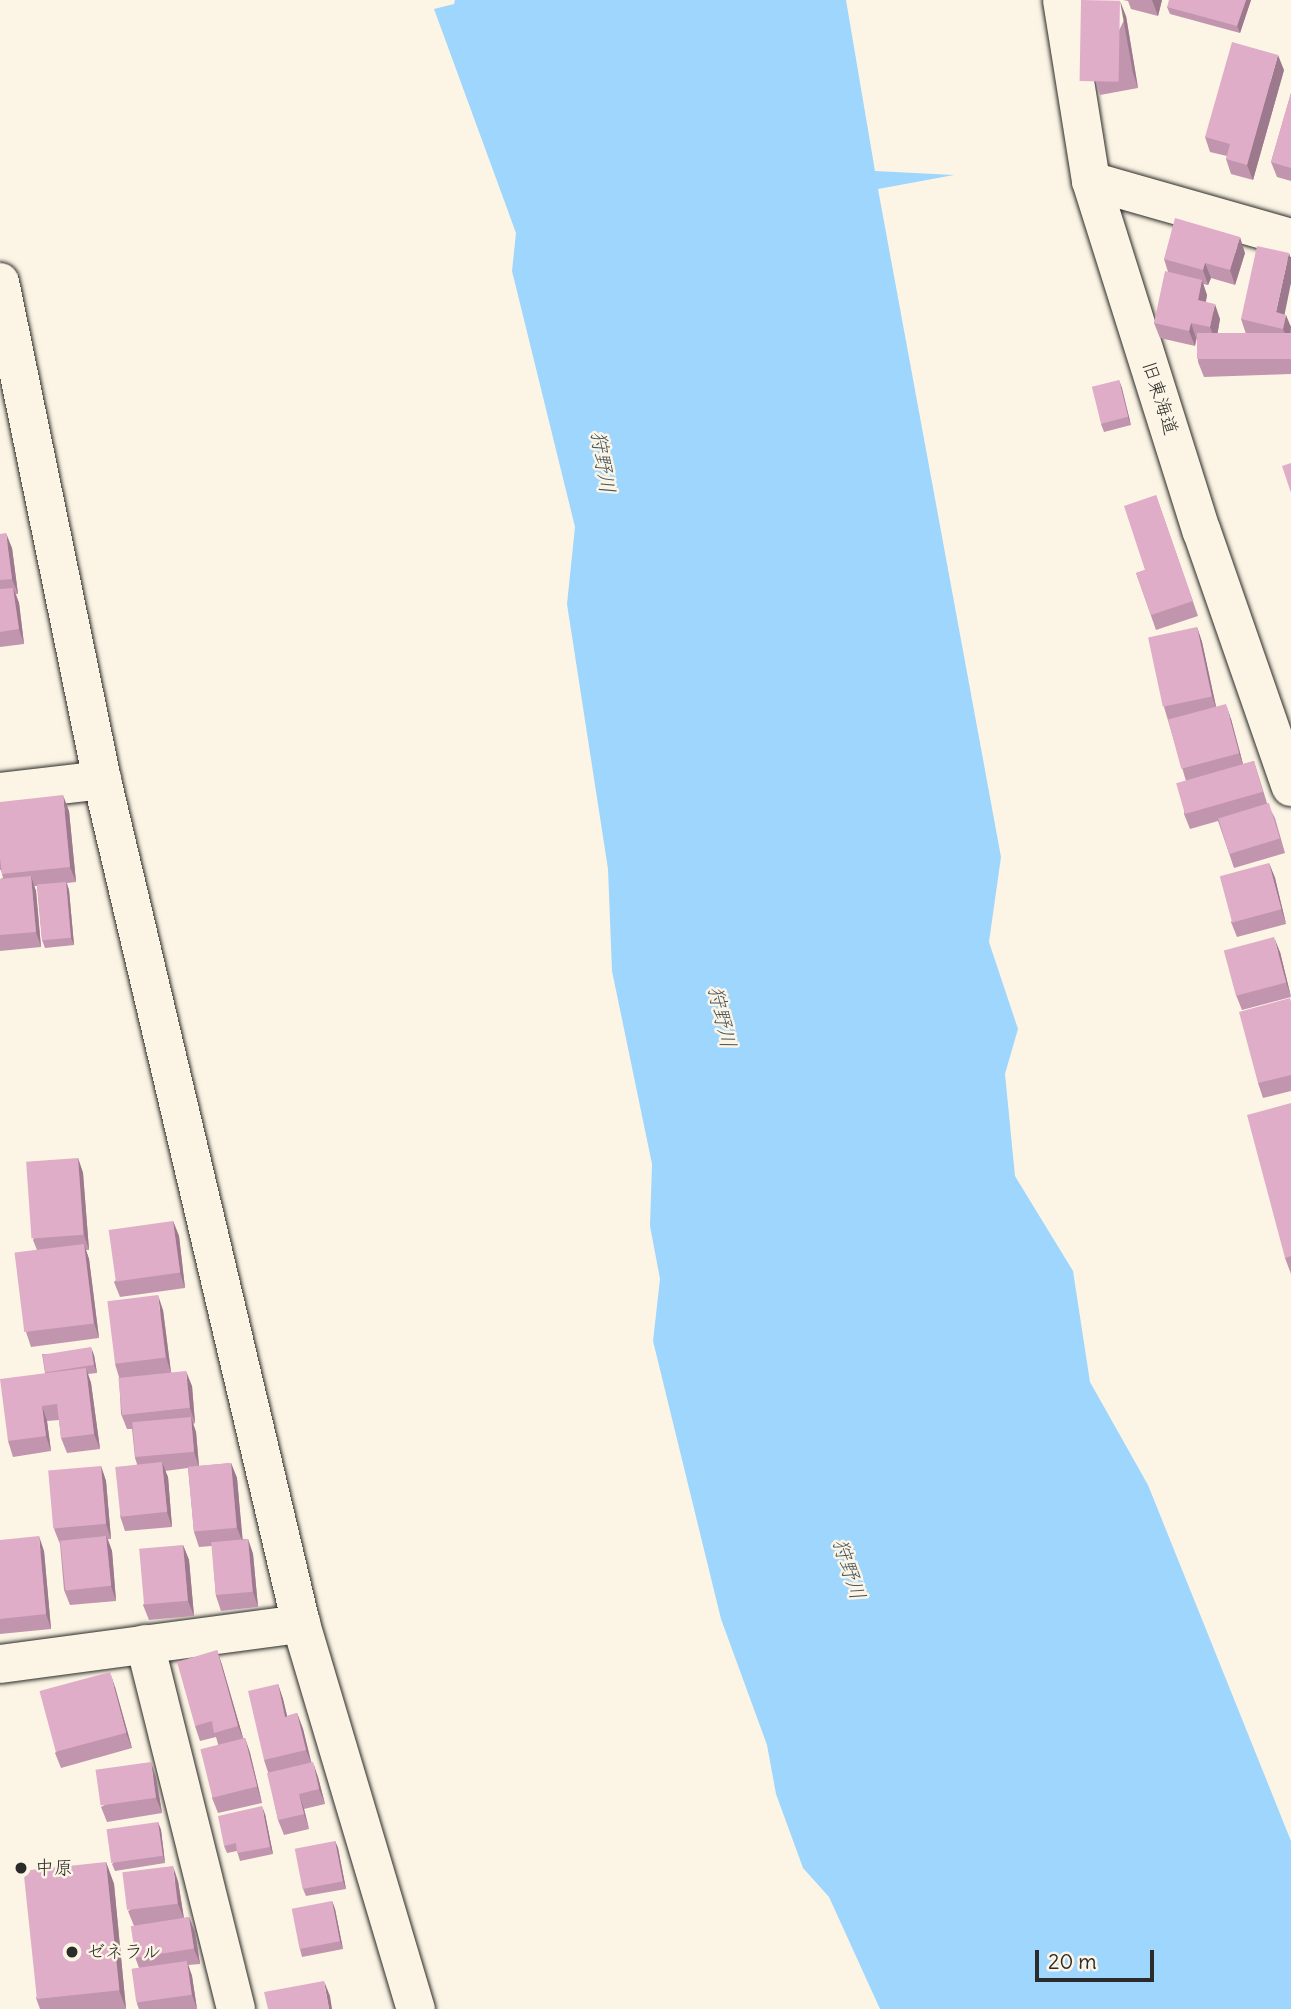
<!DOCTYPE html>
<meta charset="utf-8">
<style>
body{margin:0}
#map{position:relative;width:1291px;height:2009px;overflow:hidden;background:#fcf5e5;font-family:Delius,"Klee One",sans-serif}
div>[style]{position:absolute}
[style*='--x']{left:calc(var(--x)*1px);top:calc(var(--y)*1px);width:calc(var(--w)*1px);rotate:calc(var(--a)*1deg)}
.water>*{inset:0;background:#9ed6fd}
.roads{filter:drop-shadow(0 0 2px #2b2b2b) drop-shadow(0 0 2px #2b2b2b)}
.minor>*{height:38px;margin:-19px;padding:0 19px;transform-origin:19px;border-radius:19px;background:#fcf5e5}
.wall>*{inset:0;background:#c195ad}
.shaded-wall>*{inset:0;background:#9d798d}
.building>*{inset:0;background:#e0adc9;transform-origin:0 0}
.dots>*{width:19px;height:19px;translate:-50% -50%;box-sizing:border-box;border:4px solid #fcf5e5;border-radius:50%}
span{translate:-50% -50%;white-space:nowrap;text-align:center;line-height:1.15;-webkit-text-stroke:5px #fcf5e5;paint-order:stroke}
.street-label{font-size:19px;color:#2b2b2b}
.poi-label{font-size:19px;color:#2b2b2b}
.left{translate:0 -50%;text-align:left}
.water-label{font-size:21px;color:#485660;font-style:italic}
.scale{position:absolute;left:1035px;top:1950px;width:119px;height:32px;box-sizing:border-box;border:4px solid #2b2b2b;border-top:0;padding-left:9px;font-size:21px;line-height:24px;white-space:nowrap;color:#2b2b2b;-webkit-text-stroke:5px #fcf5e5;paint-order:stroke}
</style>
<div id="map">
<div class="water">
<div style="clip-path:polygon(455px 0,846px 0,875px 171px,954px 175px,878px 189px,1001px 857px,989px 942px,1018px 1029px,1005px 1074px,1015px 1176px,1073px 1271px,1090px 1382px,1148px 1485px,1291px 1841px,1291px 2009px,880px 2009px,829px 1897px,803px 1868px,776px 1794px,767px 1745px,721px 1619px,653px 1341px,660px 1279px,650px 1226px,652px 1164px,612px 971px,608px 869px,567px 604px,575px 527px,512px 271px,516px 233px,434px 9px,454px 4px)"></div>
</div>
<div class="roads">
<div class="minor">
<div style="--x:1062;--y:0;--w:183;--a:80.9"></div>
<div style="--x:1091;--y:181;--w:368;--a:72.5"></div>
<div style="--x:1202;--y:532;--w:270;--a:70.8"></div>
<div style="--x:1091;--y:181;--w:208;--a:15.9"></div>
<div style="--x:0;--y:282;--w:508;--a:78.42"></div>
<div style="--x:102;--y:780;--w:867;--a:76.73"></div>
<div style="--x:301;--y:1624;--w:402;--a:73.4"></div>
<div style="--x:0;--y:792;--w:103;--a:-6.7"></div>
<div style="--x:145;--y:1644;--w:376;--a:76"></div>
<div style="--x:0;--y:1664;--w:304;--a:-7.6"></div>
</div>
</div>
<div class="wall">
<div style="clip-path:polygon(1123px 0,1162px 0,1158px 16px,1131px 9px,1128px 1px)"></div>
<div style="clip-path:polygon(1251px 0,1240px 33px,1170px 14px,1167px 7px)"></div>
<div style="clip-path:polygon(1126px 16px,1138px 88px,1100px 95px,1095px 80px)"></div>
<div style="clip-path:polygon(1284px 70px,1253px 180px,1231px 174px,1226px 159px,1227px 156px,1210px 152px,1205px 137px)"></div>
<div style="clip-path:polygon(1291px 93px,1291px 181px,1277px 177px,1271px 162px)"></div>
<div style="clip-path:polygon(1245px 253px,1235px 285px,1211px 278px,1208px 285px,1203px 284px,1207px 295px,1206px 302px,1220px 319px,1217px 336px,1246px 334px,1241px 319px,1284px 314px,1291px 327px,1291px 374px,1204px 377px,1198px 362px,1197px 338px,1195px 346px,1160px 338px,1154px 323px,1168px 272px,1164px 259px)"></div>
<div style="clip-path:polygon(1119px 380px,1131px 425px,1104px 432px,1101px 424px)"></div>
<div style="clip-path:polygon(1156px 495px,1198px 616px,1156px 630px,1136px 573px,1145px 570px)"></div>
<div style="clip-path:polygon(0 534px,12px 548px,18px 594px,16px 594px,19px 603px,24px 644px,0 647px)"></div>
<div style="clip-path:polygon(1197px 627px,1202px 642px,1216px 707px,1231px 719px,1243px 764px,1254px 761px,1267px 803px,1275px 818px,1285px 853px,1234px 868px,1218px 821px,1190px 829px,1184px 814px,1186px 781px,1164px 707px)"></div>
<div style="clip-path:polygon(0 802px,69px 811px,76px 882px,67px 883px,69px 890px,74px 945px,45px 948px,42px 940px,37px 886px,34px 886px,36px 891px,41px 947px,0 951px,0 879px,3px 878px,1px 870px,0 870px)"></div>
<div style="clip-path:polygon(1269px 863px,1275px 878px,1286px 924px,1237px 937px,1231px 922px)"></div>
<div style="clip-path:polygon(1280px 952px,1291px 997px,1242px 1010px,1236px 995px)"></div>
<div style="clip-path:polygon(1291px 1001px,1291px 1091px,1263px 1098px,1258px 1083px)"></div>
<div style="clip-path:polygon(1291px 1103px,1291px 1274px,1285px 1258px)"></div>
<div style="clip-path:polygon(78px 1158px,83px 1173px,89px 1250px,86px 1250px,89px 1259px,99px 1338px,31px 1347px,26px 1332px,37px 1250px,33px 1240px)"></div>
<div style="clip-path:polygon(173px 1221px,179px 1236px,185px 1288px,120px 1297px,114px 1282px)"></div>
<div style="clip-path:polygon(163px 1310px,171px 1372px,192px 1386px,195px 1423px,193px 1424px,196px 1432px,199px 1466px,231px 1463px,237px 1478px,242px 1539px,248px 1539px,253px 1554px,258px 1607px,221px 1611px,216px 1596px,212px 1546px,199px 1547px,194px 1532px,188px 1468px,165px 1471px,168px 1477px,172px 1527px,125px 1531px,120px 1516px,137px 1464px,135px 1458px,132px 1429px,127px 1429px,121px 1414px,119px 1377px,115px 1364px)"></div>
<div style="clip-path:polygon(42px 1354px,94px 1355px,97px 1373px,88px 1374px,91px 1383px,100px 1449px,67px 1453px,61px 1438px,59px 1420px,47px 1421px,51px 1451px,13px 1457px,8px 1441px,45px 1373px)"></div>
<div style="clip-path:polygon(101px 1466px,106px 1481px,111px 1539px,108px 1539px,112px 1551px,116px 1601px,70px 1605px,64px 1590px,60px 1544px,54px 1529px)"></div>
<div style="clip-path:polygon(0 1540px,44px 1551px,51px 1629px,0 1634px)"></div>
<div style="clip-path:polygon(183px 1545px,189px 1560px,194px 1616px,149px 1620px,143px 1605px)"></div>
<div style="clip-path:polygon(217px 1650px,222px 1665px,243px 1738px,245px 1738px,250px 1753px,262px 1803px,218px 1813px,212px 1798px,218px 1744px,216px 1737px,200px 1741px,195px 1726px)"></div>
<div style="clip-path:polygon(278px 1684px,283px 1699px,287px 1716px,297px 1713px,303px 1729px,311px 1762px,318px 1777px,325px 1804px,304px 1809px,309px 1829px,284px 1835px,278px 1820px,268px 1772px,264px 1760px)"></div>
<div style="clip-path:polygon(115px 1687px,132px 1748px,61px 1768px,55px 1753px)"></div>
<div style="clip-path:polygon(156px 1777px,162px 1813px,107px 1822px,101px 1807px)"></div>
<div style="clip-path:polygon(265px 1814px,273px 1854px,240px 1861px,237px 1851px,227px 1853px,224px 1846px)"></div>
<div style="clip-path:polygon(158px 1822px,161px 1830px,165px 1863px,115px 1871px,112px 1864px)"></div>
<div style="clip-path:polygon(335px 1841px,338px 1848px,346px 1889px,306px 1896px,303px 1889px)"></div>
<div style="clip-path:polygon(106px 1862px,114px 1884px,126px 2009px,40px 2009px,36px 1998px)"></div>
<div style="clip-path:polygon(178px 1881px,184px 1918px,189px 1917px,195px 1932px,200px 1964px,188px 1965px,192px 1976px,197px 2009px,139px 2009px,137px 2004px,139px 1968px,135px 1957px,134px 1926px,128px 1911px)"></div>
<div style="clip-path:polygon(332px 1901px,335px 1909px,343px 1949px,302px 1957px,300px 1949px)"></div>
</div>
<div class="shaded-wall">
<div style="clip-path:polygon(1152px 0,1162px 0,1158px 16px)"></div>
<div style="clip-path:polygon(1246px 0,1251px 0,1240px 33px,1237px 26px)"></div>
<div style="clip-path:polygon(1120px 1px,1126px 16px,1138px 88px,1133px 73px)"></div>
<div style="clip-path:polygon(1278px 55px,1284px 70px,1253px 180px,1247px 165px)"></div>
<div style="clip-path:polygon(1240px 237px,1245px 253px,1235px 285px,1230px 270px)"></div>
<div style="clip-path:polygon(1289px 253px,1291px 259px,1291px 283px,1282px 327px,1276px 312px)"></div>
<div style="clip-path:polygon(1205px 263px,1211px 278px,1208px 285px,1203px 270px)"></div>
<div style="clip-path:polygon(1202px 280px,1207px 295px,1203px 315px,1198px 300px)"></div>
<div style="clip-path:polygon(1215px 304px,1220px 319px,1216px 342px,1210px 327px)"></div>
<div style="clip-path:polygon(1286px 315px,1291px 327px,1289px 344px,1283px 329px)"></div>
<div style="clip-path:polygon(1191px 323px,1196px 338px,1195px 346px,1189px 331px)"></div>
<div style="clip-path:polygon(1119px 380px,1122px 388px,1131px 425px,1128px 417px)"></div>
<div style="clip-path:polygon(6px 533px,12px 548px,18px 594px,12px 579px)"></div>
<div style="clip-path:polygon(13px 588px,19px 603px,24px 644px,19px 629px)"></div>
<div style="clip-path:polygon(1197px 627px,1202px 642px,1217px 711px,1212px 696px)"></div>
<div style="clip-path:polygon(1226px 704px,1231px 719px,1244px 768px,1239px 753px)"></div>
<div style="clip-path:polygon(63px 795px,69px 811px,76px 882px,70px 867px)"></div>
<div style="clip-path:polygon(1269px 863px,1275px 878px,1286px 924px,1281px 909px)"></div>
<div style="clip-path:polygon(31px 876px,36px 891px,41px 947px,36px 932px)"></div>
<div style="clip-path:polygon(66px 882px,69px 890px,74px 945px,71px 938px)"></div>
<div style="clip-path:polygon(1274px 937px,1280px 952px,1291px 997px,1286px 982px)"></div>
<div style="clip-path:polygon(78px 1158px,83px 1173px,89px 1250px,84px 1235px)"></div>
<div style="clip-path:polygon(173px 1221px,179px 1236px,185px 1288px,180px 1273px)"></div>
<div style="clip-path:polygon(84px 1244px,89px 1259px,99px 1338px,94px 1323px)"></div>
<div style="clip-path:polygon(158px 1295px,163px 1310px,171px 1373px,166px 1357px)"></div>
<div style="clip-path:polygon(91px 1347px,94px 1355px,97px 1373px,94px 1365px)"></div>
<div style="clip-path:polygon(86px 1368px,91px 1383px,100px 1449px,94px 1434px)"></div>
<div style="clip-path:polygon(186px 1371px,192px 1386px,195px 1423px,190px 1408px)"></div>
<div style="clip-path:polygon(42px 1406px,47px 1421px,51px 1451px,46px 1436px)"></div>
<div style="clip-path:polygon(191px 1417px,196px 1432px,199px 1467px,194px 1452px)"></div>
<div style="clip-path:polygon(162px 1462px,168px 1477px,172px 1527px,167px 1512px)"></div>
<div style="clip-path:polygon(231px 1463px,237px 1478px,243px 1543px,237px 1528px)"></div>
<div style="clip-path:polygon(101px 1466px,106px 1481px,111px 1539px,106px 1524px)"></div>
<div style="clip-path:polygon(39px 1536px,44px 1551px,51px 1629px,46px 1614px)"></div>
<div style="clip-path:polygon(106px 1536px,112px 1551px,116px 1601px,111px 1586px)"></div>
<div style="clip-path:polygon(248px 1539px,253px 1554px,258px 1607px,253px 1592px)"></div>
<div style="clip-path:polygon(183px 1545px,189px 1560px,194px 1616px,188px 1601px)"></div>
<div style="clip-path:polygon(217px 1650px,222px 1665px,244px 1741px,238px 1726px)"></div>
<div style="clip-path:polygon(110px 1672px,115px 1687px,132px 1748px,126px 1733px)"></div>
<div style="clip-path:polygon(278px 1684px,283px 1699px,291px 1732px,285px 1717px)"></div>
<div style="clip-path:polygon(297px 1713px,303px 1729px,312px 1765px,306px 1750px)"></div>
<div style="clip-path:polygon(245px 1738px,250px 1753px,262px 1803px,257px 1787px)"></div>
<div style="clip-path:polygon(151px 1762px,156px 1777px,162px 1813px,156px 1798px)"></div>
<div style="clip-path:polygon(313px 1762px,318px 1777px,325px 1804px,319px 1789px)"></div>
<div style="clip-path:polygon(299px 1794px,304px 1809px,309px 1829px,304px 1814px)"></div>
<div style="clip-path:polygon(262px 1806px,265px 1814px,273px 1854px,270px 1847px)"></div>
<div style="clip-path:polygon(158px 1822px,161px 1830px,165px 1863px,163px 1856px)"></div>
<div style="clip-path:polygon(335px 1841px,338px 1848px,346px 1889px,343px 1881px)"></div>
<div style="clip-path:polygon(106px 1862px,114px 1884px,126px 2009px,119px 1990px)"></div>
<div style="clip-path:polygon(173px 1866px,178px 1881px,184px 1919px,178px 1904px)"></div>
<div style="clip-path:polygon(332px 1901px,335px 1909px,343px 1949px,340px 1941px)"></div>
<div style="clip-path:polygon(189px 1917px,195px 1932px,200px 1964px,194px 1949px)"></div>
<div style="clip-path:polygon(187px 1961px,192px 1976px,197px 2009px,192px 1995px)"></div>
<div style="clip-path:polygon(324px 1981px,330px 1996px,332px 2009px,329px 2009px)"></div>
</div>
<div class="building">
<div style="left:1081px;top:0;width:39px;height:81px;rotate:1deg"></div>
<div style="clip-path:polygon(1169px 0,1246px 0,1237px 26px,1167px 7px)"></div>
<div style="clip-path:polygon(1232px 42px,1278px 55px,1247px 165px,1226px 159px,1230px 144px,1205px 137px)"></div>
<div style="clip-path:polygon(1291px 93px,1291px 168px,1271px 162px)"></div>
<div style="clip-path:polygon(1175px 218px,1240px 237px,1230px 270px,1205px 263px,1203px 270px,1164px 259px)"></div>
<div style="clip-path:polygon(1257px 246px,1289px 253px,1276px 312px,1286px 315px,1283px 329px,1241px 319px)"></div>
<div style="clip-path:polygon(1165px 271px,1202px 280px,1198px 300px,1215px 304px,1210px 327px,1191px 323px,1189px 331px,1154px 323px)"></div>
<div style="left:1291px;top:333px;width:26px;height:94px;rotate:90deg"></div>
<div style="left:1119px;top:380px;width:38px;height:28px;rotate:76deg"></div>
<div style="clip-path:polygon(1291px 463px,1291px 493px,1282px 466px)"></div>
<div style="clip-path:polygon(1156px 495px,1193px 601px,1151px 615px,1136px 573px,1145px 570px,1124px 506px)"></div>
<div style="clip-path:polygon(6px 533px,12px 579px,0 580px,0 534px)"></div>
<div style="clip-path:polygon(13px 588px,19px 629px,0 632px,0 589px)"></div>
<div style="left:1197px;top:627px;width:71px;height:50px;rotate:78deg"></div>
<div style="left:1226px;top:704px;width:51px;height:60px;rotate:75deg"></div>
<div style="left:1254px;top:761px;width:32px;height:81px;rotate:74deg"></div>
<div style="clip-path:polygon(63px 795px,70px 867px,2px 874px,0 858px,0 802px)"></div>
<div style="left:1269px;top:803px;width:37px;height:53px;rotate:73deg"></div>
<div style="left:1269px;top:863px;width:48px;height:51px;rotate:75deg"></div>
<div style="clip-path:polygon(31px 876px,36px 932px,0 935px,0 879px)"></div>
<div style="left:66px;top:882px;width:56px;height:29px;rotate:85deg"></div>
<div style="left:1274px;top:937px;width:47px;height:52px;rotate:75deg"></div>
<div style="clip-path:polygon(1290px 998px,1291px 1002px,1291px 1075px,1258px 1083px,1239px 1012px)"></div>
<div style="clip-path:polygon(1291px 1103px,1291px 1256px,1285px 1258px,1247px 1115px)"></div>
<div style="left:78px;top:1158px;width:77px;height:52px;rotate:86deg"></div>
<div style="left:173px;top:1221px;width:52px;height:65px;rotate:82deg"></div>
<div style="left:84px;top:1244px;width:80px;height:70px;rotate:83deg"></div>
<div style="left:158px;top:1295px;width:63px;height:51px;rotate:83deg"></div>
<div style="left:91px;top:1347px;width:18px;height:49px;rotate:81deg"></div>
<div style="clip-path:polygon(86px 1368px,94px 1434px,61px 1438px,57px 1404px,42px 1406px,46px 1436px,8px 1441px,0 1379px)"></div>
<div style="left:186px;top:1371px;width:37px;height:68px;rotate:84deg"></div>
<div style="left:191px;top:1417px;width:35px;height:59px;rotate:85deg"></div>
<div style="left:162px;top:1462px;width:50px;height:47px;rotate:84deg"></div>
<div style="left:231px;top:1463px;width:65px;height:43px;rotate:85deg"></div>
<div style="left:101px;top:1466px;width:58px;height:53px;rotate:85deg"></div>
<div style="clip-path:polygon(39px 1536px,46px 1614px,0 1619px,0 1540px)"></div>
<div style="left:106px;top:1536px;width:50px;height:46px;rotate:84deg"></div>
<div style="left:248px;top:1539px;width:53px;height:37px;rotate:85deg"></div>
<div style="left:183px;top:1545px;width:56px;height:44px;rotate:85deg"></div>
<div style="clip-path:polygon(217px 1650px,238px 1726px,214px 1733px,212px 1721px,195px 1726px,177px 1662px)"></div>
<div style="left:110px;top:1672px;width:63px;height:73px;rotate:75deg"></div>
<div style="clip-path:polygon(278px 1684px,285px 1717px,297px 1713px,306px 1750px,264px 1760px,248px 1691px)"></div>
<div style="left:245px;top:1738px;width:50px;height:46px;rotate:76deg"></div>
<div style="left:151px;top:1762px;width:36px;height:56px;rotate:82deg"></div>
<div style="clip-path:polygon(313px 1762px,319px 1789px,299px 1794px,304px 1814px,278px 1820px,267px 1773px)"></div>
<div style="clip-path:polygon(262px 1806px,270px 1847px,237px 1853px,236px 1843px,224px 1846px,218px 1816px)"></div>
<div style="left:158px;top:1822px;width:34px;height:52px;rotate:82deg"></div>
<div style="left:335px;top:1841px;width:41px;height:41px;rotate:79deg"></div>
<div style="left:106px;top:1862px;width:129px;height:83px;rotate:84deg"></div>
<div style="left:173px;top:1866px;width:38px;height:51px;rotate:83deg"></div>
<div style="left:332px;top:1901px;width:41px;height:41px;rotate:79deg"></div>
<div style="left:189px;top:1917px;width:32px;height:59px;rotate:81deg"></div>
<div style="left:187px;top:1961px;width:34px;height:56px;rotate:82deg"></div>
<div style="clip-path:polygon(324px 1981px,329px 2009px,268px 2009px,264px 1992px)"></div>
</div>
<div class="dots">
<div style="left:21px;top:1868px;background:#2b2b2b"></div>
<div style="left:72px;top:1952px;background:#2b2b2b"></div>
</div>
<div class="street-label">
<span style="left:1160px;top:398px;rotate:72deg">旧東海道</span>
</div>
<div class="poi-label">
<span class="left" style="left:35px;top:1868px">中原</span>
<span class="left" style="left:86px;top:1952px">ゼネラル</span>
</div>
<div class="water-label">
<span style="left:603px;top:462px;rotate:81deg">狩野川</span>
<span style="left:722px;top:1017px;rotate:77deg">狩野川</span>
<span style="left:849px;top:1569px;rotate:72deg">狩野川</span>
</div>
<div class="scale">20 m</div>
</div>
